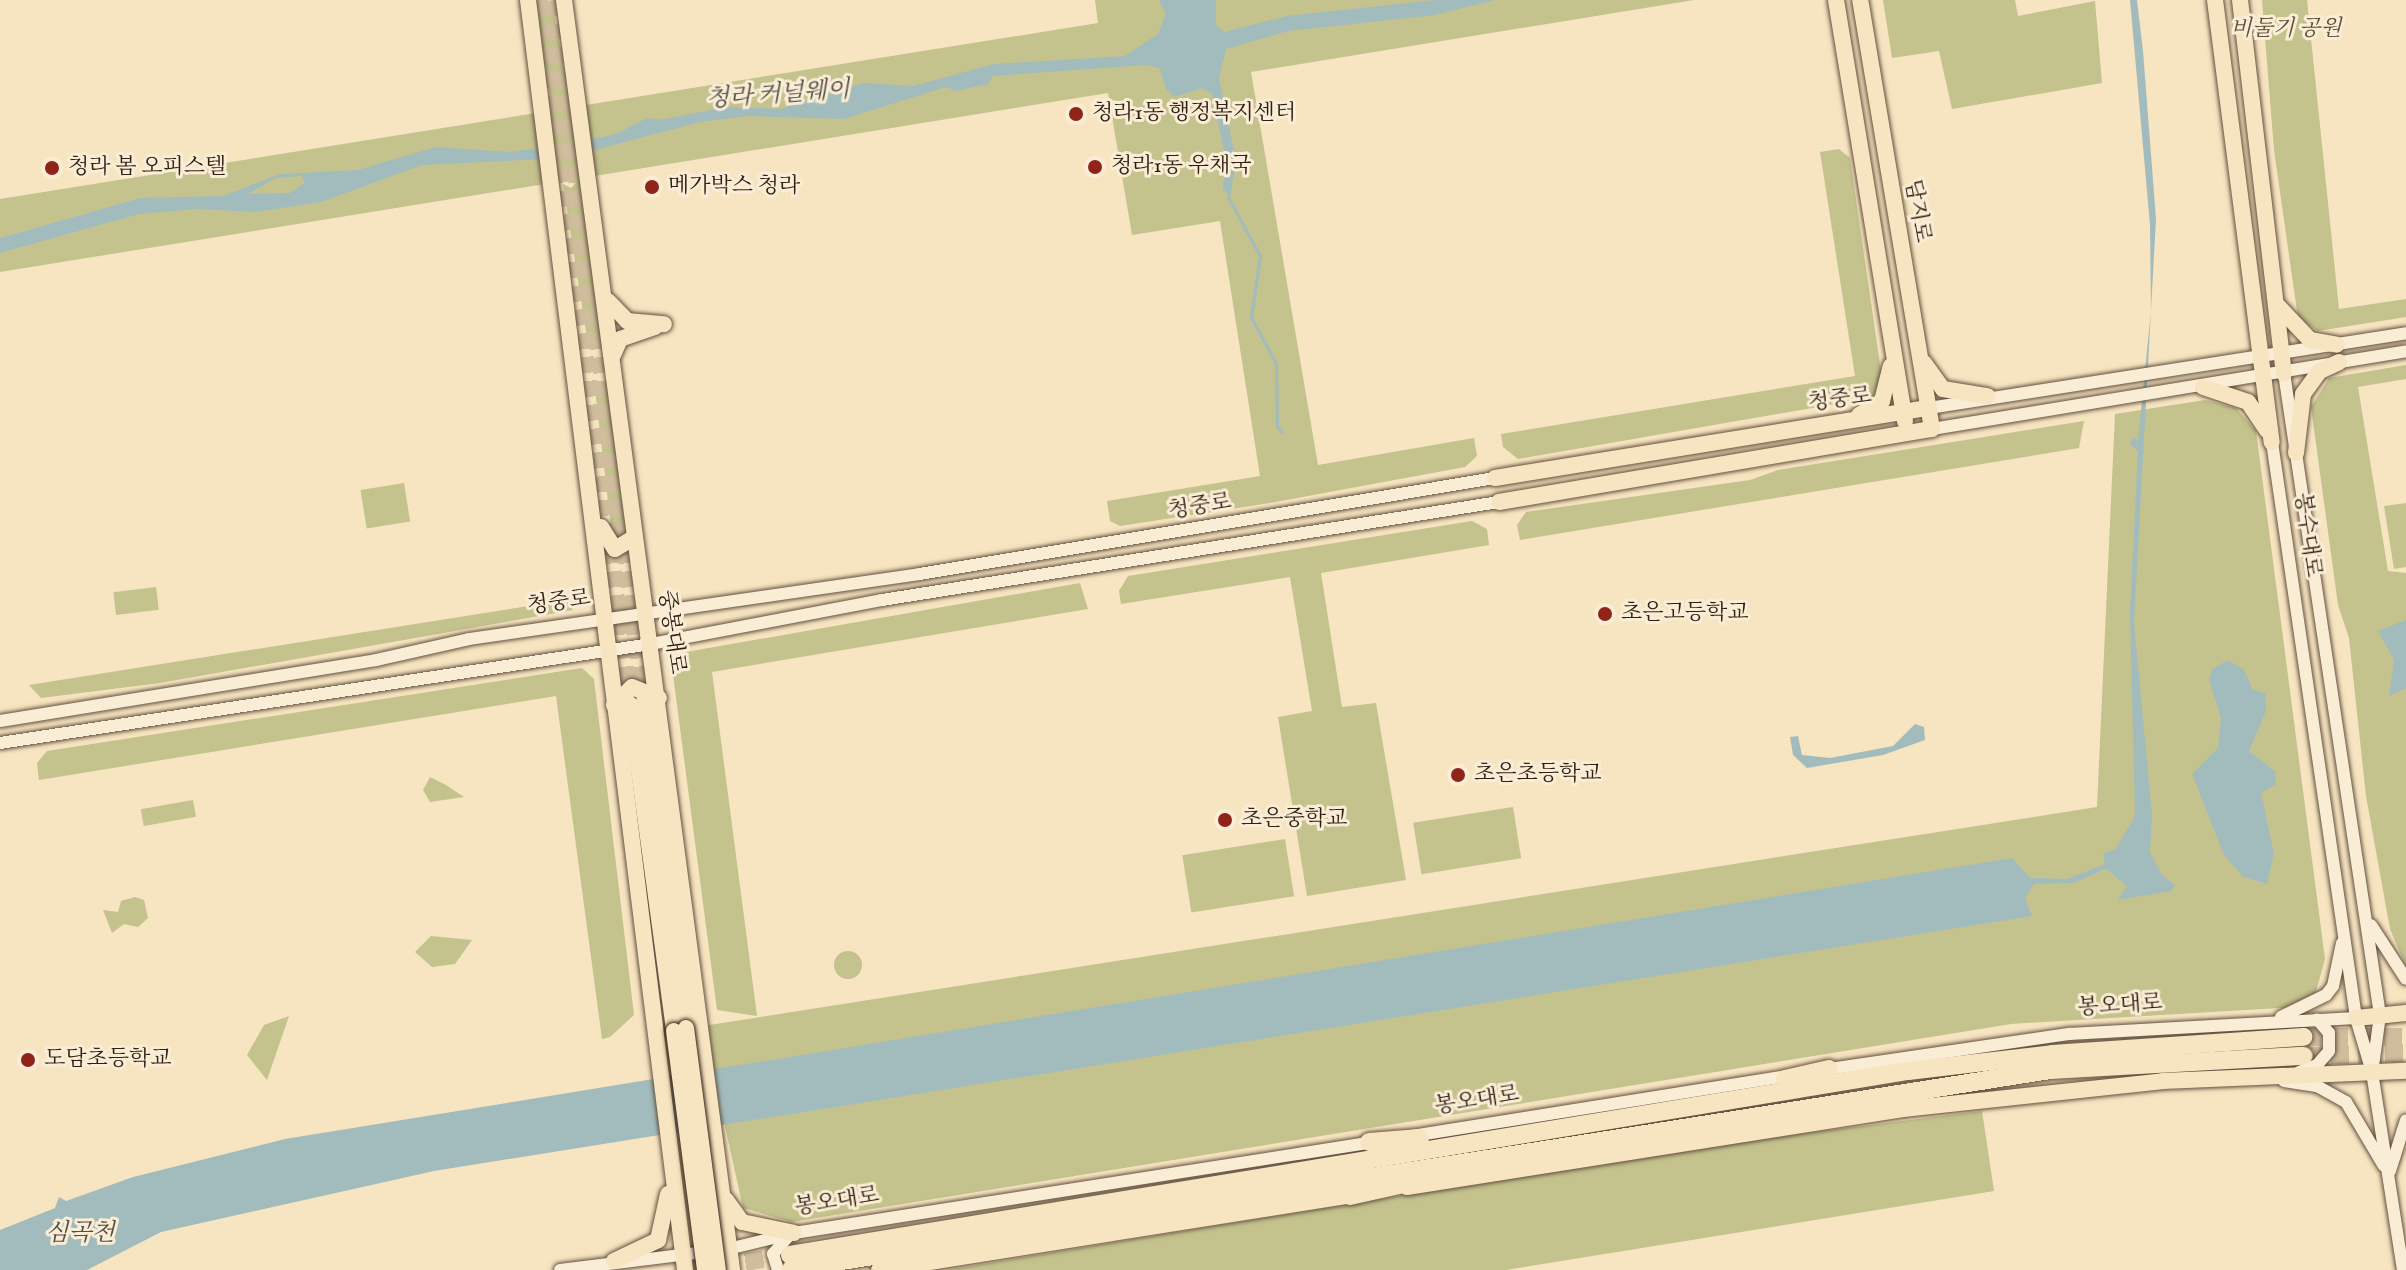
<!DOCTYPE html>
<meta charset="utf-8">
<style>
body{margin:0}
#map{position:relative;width:2406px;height:1270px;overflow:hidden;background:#f7e4c0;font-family:"IM FELL English","Noto Serif KR",serif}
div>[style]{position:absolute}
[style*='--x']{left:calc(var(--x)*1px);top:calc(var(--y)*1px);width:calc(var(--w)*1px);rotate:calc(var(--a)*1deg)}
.green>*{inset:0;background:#c4c28d;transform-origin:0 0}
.round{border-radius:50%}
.water>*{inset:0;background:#a2bcbd}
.stream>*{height:3px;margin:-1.5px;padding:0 1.5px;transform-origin:1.5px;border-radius:1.5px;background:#a2bcbd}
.major-tunnel>*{height:16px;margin-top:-8px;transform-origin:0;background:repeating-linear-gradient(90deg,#cfbd9d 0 16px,transparent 0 24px)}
.highway-tunnel>*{height:18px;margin-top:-9px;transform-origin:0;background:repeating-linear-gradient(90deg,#cfbd9d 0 18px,transparent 0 27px)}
.roads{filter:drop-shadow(0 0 2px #62503e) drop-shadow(0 0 2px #62503e)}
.minor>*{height:12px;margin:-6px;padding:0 6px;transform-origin:6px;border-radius:6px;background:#faedd6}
.major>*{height:16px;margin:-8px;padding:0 8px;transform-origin:8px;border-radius:8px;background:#f7e4c0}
.highway>*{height:18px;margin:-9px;padding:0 9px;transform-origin:9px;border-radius:9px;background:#f7e4c0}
.bridges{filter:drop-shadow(0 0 2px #301f13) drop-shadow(0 0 2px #301f13)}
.major-bridge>*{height:16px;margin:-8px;padding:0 8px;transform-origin:8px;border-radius:8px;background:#f7e4c0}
.dots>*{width:22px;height:22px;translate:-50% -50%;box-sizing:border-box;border:4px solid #faedd6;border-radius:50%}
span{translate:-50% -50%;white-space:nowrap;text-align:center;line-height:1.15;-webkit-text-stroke:6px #faedd6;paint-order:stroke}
.park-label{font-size:22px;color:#5c5038;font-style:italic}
.poi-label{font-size:22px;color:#301f13}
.left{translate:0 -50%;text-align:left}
.street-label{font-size:22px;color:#301f13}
.water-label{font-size:24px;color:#524e46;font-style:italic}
</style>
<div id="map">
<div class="green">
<div style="clip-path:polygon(1095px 0,1694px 0,1251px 72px,1318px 465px,1474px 438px,1477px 456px,1465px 467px,1270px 503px,1120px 526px,1110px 521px,1107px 501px,1260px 476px,1220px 221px,1132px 235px,1108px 93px,0 272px,0 199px,1098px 23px)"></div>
<div style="clip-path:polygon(1883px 0,2015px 0,2018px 16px,2095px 1px,2102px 83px,1952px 109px,1939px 51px,1892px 58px)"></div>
<div style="clip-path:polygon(2262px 0,2307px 0,2339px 309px,2406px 299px,2406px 317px,2318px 331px,2298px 318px,2274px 150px)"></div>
<div style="clip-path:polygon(553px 8px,570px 103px,559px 97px,552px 107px,536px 11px)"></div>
<div style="clip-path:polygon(1839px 149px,1850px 158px,1883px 385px,1870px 398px,1518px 459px,1503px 447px,1501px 434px,1855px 376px,1820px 152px)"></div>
<div style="clip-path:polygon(579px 179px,604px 343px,588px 345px,563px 184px,571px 188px)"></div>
<div style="clip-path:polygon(2406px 365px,2406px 379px,2358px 387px,2388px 571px,2406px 573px,2406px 967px,2390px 929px,2366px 796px,2349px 638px,2338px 605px,2311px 407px,2329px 378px)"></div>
<div style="clip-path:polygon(609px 387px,627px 531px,620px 537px,611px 527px,595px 390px)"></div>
<div style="clip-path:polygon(2205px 400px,2236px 408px,2256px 431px,2325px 959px,2312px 1006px,2011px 1024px,792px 1222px,743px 1208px,703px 1026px,2097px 807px,2115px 414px)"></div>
<div style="clip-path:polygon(2084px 421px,2079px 448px,1520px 540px,1517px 525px,1526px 512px,1750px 480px,1778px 470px)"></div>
<div style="left:404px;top:483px;width:39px;height:44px;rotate:81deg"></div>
<div style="clip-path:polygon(2406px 503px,2406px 567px,2394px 569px,2384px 506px)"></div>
<div style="clip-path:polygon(1472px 521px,1487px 529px,1489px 545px,1321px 573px,1342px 707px,1376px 703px,1406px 880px,1307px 896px,1278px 717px,1312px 711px,1290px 577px,1121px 604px,1119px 591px,1128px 576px)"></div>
<div style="clip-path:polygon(1080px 583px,1088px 609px,712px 672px,757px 1016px,717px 1010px,672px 667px,686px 652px)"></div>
<div style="left:156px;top:587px;width:23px;height:43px;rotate:83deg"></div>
<div style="clip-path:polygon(573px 599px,573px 610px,160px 683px,41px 698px,29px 685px)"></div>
<div style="clip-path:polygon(582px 668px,594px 679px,634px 1015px,610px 1037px,602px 1039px,556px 696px,39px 780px,37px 763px,47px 751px)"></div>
<div style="clip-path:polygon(430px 777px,446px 785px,464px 797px,430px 802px,423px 790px)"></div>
<div style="left:193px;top:800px;width:17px;height:53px;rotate:80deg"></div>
<div style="left:1513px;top:807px;width:52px;height:101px;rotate:81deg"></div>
<div style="left:1285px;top:839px;width:58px;height:104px;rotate:81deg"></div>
<div style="clip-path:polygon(135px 897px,144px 900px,148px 918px,138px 927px,124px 924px,112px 933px,103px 910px,118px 912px,121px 901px)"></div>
<div style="clip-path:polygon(431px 936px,472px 940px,455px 964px,432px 967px,415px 952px)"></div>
<div class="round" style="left:834px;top:951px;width:28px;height:28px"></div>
<div style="clip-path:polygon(289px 1016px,267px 1080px,247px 1055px,264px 1025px)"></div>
<div style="clip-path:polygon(1982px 1111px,1994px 1191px,1506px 1270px,946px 1270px,1709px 1145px)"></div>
</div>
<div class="water">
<div style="clip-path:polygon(evenodd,1159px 0,1216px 0,1216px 25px,1224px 32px,1287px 16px,1435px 0,1495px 0,1435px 15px,1288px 31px,1226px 49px,1219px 78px,1236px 161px,1230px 197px,1223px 189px,1225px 156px,1212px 94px,1202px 88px,1174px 97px,1166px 89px,1160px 68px,1146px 65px,993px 76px,988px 84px,956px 91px,946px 87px,844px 119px,748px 116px,700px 122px,565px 158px,422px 165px,321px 202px,255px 212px,197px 209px,139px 214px,0 253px,0 238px,140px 198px,223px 196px,280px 174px,358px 170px,436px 147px,508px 152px,565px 145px,616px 134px,647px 118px,659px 120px,727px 107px,781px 109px,863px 83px,913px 86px,994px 64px,1125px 56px,1158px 34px,1166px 14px,1159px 0,302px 176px,305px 183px,290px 193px,248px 194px,276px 178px,302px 176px)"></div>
<div style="clip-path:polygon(2130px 0,2137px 0,2143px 51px,2156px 219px,2134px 622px,2152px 815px,2150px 852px,2162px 875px,2175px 885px,2171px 891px,2118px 900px,2127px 886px,2106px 869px,2073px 883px,2034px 884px,2025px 898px,2032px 916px,434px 1171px,161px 1232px,87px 1270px,0 1270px,0 1230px,55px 1208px,59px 1197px,66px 1201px,133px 1177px,285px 1139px,2012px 858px,2030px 878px,2067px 879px,2105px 864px,2103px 853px,2115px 850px,2135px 816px,2130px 611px,2138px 451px,2130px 444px,2133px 437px,2138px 440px,2151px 311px,2150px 225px)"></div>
<div style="clip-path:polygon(2406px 620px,2406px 688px,2389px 696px,2394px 660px,2378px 631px)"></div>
<div style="clip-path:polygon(2228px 660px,2244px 670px,2253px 690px,2265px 693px,2266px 711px,2249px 751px,2275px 771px,2276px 784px,2261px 793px,2274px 854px,2267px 884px,2243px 877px,2224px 855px,2192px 774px,2218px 748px,2221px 718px,2209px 679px,2212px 669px)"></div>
<div style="clip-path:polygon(1915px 724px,1924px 727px,1925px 740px,1883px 755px,1807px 768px,1793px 755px,1790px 737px,1798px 736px,1802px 755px,1830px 758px,1893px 746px)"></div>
</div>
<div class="stream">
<div style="--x:1228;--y:197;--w:67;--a:61.5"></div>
<div style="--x:1260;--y:256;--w:62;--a:98.4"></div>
<div style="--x:1251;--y:317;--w:53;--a:62"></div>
<div style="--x:1276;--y:364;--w:62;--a:89.1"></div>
<div style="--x:1277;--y:426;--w:8;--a:50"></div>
</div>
<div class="major-tunnel">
<div style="--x:540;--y:0;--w:707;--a:82.68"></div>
<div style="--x:553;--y:0;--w:707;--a:82.6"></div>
</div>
<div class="highway-tunnel">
<div style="--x:2303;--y:1037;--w:103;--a:0"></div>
<div style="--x:2304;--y:1056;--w:102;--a:-1.7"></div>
<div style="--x:692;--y:1270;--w:99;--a:-8.7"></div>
</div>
<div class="roads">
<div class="minor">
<div style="--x:2284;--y:373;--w:649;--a:81.5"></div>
<div style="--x:2380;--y:1015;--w:51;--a:97.8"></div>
<div style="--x:1929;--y:408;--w:483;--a:-8.9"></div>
<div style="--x:1932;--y:429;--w:480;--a:-9.3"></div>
<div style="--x:2272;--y:442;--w:582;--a:81.7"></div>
<div style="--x:2356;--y:1018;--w:56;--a:73.5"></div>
<div style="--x:2372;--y:1072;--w:200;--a:81.1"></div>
<div style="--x:0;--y:721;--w:381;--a:-9.2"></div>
<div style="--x:376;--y:660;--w:95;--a:-12.7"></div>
<div style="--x:469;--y:639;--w:456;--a:-8.2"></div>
<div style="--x:920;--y:574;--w:583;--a:-9.48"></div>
<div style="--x:0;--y:743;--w:658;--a:-8.65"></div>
<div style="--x:651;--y:644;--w:235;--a:-10.8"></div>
<div style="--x:882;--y:600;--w:625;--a:-9.03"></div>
<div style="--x:2371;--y:925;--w:64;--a:57.1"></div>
<div style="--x:2281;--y:1017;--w:50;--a:-26.1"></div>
<div style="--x:2326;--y:995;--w:11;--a:-52"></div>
<div style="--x:2333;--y:986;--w:44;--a:-78.2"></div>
<div style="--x:1822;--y:1070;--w:250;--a:-8.3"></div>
<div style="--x:2069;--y:1034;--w:287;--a:-3.2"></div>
<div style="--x:2299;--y:1072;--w:19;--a:-21"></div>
<div style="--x:2317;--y:1065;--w:18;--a:-49"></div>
<div style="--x:2329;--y:1051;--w:18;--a:-90"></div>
<div style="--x:2329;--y:1033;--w:18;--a:-131"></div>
<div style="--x:2284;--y:1081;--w:33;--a:9"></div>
<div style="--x:2317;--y:1086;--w:33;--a:29"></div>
<div style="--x:2346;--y:1102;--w:74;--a:59.3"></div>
<div style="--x:1412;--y:1136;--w:385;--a:-9.1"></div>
<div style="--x:2390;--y:1171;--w:53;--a:-72.6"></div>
<div style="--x:560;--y:1270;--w:169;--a:-7.1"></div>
<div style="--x:728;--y:1249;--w:68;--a:-13.6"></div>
<div style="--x:794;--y:1233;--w:587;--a:-8.92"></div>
<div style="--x:778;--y:1270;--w:17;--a:-107"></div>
<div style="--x:773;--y:1254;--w:23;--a:-49"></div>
</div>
<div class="major">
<div style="--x:528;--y:0;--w:1280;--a:82.95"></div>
<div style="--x:564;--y:0;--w:1281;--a:82.46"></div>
<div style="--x:1836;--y:0;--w:427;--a:80.7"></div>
<div style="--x:2215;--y:0;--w:446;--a:82.7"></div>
<div style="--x:2240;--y:0;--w:376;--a:83.3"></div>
<div style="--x:608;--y:301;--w:28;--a:46"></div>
<div style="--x:627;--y:321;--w:37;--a:5"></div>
<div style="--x:2276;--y:304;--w:50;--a:46.6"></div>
<div style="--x:2310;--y:340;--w:27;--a:10"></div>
<div style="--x:613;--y:355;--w:17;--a:-66"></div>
<div style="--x:620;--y:339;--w:37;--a:-19"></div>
<div style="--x:1924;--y:363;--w:32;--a:54"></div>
<div style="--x:1943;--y:389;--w:45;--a:9"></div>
<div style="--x:2203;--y:387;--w:47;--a:18.4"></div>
<div style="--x:2248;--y:402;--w:34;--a:56"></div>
<div style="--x:1859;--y:415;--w:27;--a:-31"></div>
<div style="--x:1882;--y:401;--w:36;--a:-76"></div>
<div style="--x:2296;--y:453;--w:59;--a:-83.2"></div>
<div style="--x:2303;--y:394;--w:29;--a:-54"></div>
<div style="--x:2320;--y:371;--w:21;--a:-25"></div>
<div style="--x:1495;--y:478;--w:440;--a:-9.2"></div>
<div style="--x:1499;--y:502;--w:439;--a:-9.6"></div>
<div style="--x:1932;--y:429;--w:435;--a:-99.5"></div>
<div style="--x:601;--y:527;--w:26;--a:58"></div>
<div style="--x:615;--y:549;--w:23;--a:-31"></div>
<div style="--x:644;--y:701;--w:330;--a:82.7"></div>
<div style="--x:630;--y:704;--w:330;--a:82.3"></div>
<div style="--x:614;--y:705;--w:25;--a:-45"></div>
<div style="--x:632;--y:687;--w:29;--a:22"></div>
<div style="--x:2356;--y:1018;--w:50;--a:-5.7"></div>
<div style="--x:1407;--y:1187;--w:502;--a:-8.94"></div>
<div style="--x:1903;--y:1109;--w:262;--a:-6.1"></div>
<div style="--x:2163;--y:1081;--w:243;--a:-2.4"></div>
<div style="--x:726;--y:1200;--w:27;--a:54"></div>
<div style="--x:742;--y:1222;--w:53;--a:11.9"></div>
<div style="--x:614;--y:1261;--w:49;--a:-25.5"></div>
<div style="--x:658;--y:1240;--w:47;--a:-77.7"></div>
<div style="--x:879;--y:1270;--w:487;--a:-9"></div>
</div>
<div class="highway">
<div style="--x:1785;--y:1079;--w:45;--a:-12.8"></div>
<div style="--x:1369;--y:1142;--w:51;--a:-4.5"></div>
<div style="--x:1350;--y:1196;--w:69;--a:-12.6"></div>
<div style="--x:790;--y:1255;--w:1133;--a:-9.35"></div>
<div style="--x:1908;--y:1071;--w:145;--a:-6.7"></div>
<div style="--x:2052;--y:1054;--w:252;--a:-3.9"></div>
<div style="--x:791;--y:1269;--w:1275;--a:-8.98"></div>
<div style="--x:2050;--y:1070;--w:254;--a:-3.2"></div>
</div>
</div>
<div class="bridges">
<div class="major-bridge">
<div style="--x:686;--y:1028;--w:244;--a:82.5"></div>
<div style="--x:674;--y:1031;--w:241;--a:82.6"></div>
</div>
</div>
<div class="dots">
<div style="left:1076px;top:114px;background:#8f2418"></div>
<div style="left:1095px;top:167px;background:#8f2418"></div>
<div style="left:52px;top:168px;background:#8f2418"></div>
<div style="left:652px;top:187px;background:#8f2418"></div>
<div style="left:1605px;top:614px;background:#8f2418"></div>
<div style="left:1458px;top:775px;background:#8f2418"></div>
<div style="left:1225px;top:820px;background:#8f2418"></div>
<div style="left:28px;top:1060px;background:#8f2418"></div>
</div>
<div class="park-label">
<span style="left:2286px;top:30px">비둘기 공원</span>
</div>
<div class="poi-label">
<span class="left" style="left:1092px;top:114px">청라1동 행정복지센터</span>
<span class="left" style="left:1111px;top:167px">청라1동 우채국</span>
<span class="left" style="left:68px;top:168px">청라 봄 오피스텔</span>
<span class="left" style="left:668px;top:187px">메가박스 청라</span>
<span class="left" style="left:1621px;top:614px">초은고등학교</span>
<span class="left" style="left:1474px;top:775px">초은초등학교</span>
<span class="left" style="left:1241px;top:820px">초은중학교</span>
<span class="left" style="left:44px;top:1060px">도담초등학교</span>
</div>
<div class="street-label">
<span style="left:1917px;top:211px;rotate:80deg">담지로</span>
<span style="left:1840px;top:400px;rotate:-7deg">청중로</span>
<span style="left:1200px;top:507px;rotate:-9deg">청중로</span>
<span style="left:2307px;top:535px;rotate:82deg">봉수대로</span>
<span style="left:559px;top:603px;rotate:-8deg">청중로</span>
<span style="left:671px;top:632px;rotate:82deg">중봉대로</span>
<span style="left:2120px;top:1006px;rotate:-4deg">봉오대로</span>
<span style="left:1477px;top:1101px;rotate:-9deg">봉오대로</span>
<span style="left:837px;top:1202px;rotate:-9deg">봉오대로</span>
</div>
<div class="water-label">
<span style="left:778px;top:95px;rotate:-4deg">청라 커널웨이</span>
<span style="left:80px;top:1234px">심곡천</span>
</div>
</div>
